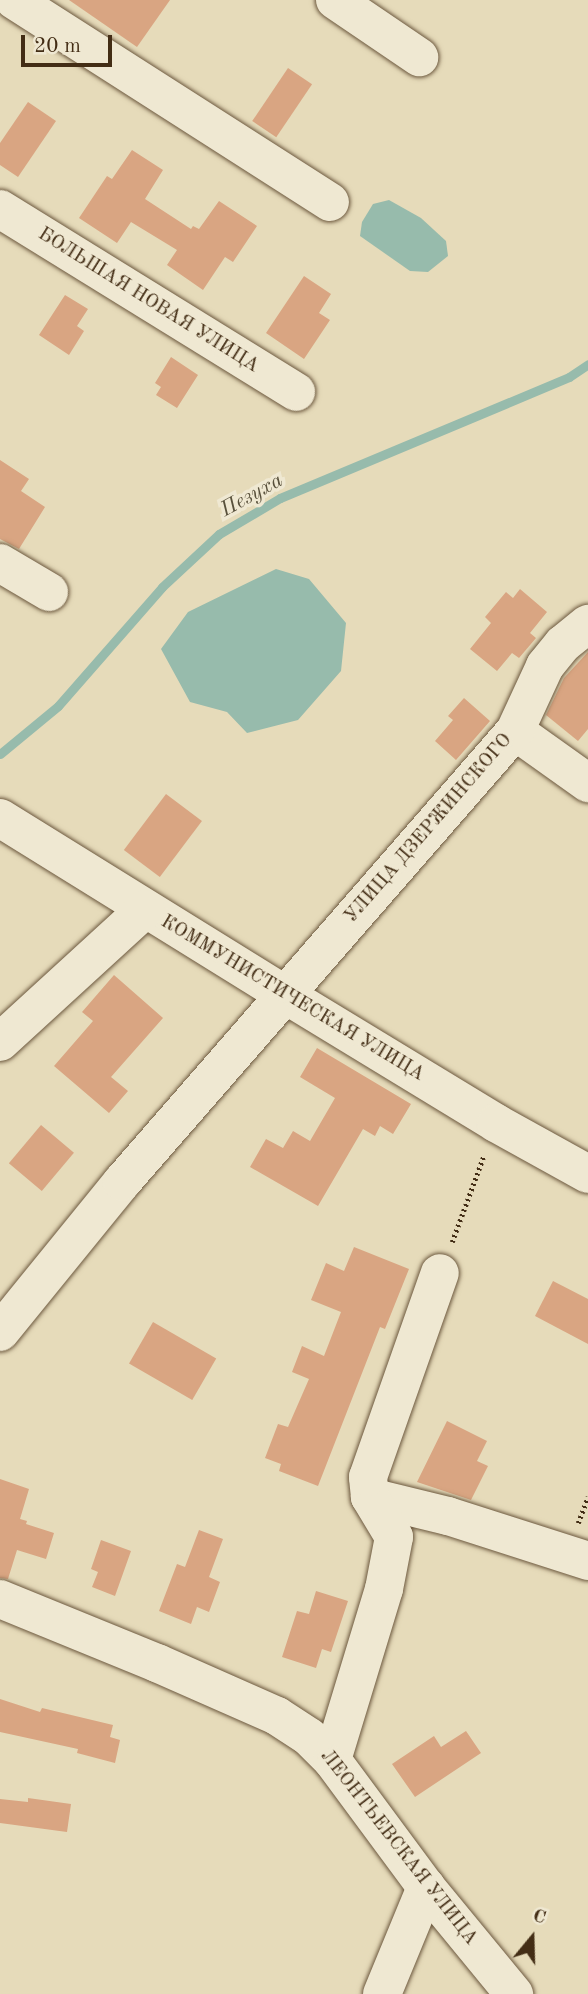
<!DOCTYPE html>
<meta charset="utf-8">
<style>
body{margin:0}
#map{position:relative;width:588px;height:1994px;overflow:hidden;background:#e6dbba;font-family:"Old Standard TT",serif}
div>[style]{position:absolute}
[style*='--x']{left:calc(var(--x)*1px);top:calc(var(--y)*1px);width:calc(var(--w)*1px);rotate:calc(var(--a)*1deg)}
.water>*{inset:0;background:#97bbac}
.stream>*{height:9px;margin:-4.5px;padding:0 4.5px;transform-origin:4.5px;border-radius:4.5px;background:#97bbac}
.building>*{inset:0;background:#d9a582;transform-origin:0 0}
.path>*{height:4.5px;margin-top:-2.25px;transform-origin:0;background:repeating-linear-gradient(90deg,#432d15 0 2px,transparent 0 5.5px)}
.roads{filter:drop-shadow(0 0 2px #6c583e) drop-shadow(0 0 2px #6c583e)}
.minor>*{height:38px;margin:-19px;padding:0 19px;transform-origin:19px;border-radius:19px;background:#efe8d2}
span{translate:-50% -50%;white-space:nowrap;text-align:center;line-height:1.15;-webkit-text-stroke:7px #efe8d2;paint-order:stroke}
.street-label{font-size:19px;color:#432d15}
.water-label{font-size:21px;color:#58503b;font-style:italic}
.north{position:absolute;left:497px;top:1903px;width:70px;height:70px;-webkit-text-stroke:5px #efe8d2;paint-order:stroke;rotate:19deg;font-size:19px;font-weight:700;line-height:28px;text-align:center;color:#432d15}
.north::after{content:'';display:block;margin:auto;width:24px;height:32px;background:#432d15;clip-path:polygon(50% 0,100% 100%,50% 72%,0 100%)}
.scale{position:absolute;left:21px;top:35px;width:91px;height:32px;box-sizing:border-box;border:4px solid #432d15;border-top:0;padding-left:9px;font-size:21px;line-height:24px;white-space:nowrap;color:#432d15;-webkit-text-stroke:5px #efe8d2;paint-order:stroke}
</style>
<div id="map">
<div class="water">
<div style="clip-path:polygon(389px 200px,421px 218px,446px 241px,448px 256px,428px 272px,410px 271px,360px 236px,362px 222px,373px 204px)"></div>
<div style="clip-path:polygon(276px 569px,309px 579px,346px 623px,341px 671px,298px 720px,247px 733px,227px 712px,190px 702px,161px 649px,188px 612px)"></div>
</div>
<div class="stream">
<div style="--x:0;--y:754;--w:75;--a:-39.6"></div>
<div style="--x:58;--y:706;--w:158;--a:-48.8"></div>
<div style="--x:162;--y:587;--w:78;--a:-42.9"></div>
<div style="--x:219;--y:534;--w:71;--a:-30.5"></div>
<div style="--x:280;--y:498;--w:313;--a:-22.7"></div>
<div style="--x:569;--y:377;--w:23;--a:-34"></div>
</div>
<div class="building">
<div style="clip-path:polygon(69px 0,170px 0,137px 47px)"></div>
<div style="left:288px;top:68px;width:29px;height:64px;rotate:34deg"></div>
<div style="clip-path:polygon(28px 102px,56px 121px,18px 177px,0 165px,0 143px)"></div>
<div style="clip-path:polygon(132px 150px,163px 170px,145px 199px,191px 229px,193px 226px,199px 229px,219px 201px,257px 226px,233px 262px,225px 257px,203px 290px,167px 265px,177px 250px,131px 222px,117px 243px,79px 218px,107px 176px,112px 179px)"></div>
<div style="clip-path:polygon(304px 276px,331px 294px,319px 313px,330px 320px,304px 359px,266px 333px)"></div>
<div style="clip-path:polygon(65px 295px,88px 309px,77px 326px,84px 331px,69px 355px,39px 335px)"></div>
<div style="clip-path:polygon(171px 357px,198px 375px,177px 408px,156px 395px,161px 387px,155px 383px)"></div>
<div style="clip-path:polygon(0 460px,29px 479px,21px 491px,45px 507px,19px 549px,0 539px)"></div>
<div style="clip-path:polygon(520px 589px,547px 612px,530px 633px,536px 638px,519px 658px,512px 653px,497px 671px,470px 649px,491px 623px,485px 617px,506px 592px,513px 598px)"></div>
<div style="clip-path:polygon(588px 652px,588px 729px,578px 741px,546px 715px,564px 678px)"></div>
<div style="clip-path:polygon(464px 698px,490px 721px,456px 760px,435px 741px,453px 720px,448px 716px)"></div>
<div style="left:166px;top:794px;width:45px;height:70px;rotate:37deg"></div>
<div style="clip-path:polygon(114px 975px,163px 1018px,111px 1077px,128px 1091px,109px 1113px,54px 1066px,93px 1021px,82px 1012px)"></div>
<div style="clip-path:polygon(317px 1048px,411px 1104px,393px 1134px,380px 1126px,375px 1136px,363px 1129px,318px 1206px,250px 1167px,266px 1139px,283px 1148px,293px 1131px,310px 1141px,335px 1098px,300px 1077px)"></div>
<div style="left:41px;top:1125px;width:43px;height:50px;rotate:40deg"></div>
<div style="clip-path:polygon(354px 1247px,409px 1269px,385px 1329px,380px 1327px,318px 1486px,279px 1471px,281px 1464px,265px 1458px,278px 1424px,288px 1427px,309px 1379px,292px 1372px,302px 1346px,324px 1356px,341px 1312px,311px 1300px,326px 1263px,344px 1271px)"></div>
<div style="clip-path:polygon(553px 1281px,588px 1299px,588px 1344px,535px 1316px)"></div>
<div style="left:153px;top:1322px;width:73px;height:48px;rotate:30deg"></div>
<div style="clip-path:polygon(447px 1421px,487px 1441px,477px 1461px,488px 1466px,471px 1500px,417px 1482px)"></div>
<div style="clip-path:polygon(0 1479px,29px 1489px,20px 1519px,27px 1521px,26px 1524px,54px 1533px,46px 1559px,17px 1550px,8px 1579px,0 1578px)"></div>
<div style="clip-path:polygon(199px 1530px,223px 1539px,209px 1577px,220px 1582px,209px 1612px,197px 1607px,191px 1624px,159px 1611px,177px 1564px,185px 1567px)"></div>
<div style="clip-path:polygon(101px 1540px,131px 1551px,115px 1596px,92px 1587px,98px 1572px,91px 1569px)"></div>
<div style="clip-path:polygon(316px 1591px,348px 1601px,331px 1652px,322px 1649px,316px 1668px,282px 1657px,297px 1611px,309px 1614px)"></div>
<div style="clip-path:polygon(0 1699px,40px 1712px,42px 1708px,113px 1725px,110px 1737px,120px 1740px,115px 1763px,77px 1753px,78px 1749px,0 1732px)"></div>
<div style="clip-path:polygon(466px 1731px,481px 1753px,415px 1797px,392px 1764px,434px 1736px,441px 1747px)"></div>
<div style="clip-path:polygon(28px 1798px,71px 1804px,67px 1832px,0 1823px,0 1799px,28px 1802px)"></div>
</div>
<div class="path">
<div style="--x:452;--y:1242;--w:93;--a:-69.8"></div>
<div style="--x:578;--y:1523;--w:28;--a:-69"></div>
</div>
<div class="roads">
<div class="minor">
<div style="--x:14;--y:0;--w:375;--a:32.6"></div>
<div style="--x:335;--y:0;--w:102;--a:34.2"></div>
<div style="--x:0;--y:209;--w:348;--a:31.7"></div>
<div style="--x:0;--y:563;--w:57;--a:30.6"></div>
<div style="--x:515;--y:731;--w:90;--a:35.5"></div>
<div style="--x:0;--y:818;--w:334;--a:31.8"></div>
<div style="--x:284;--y:994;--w:248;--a:31.3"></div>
<div style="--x:496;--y:1123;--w:105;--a:29"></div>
<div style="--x:0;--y:1042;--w:197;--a:-42.5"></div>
<div style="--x:0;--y:1332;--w:193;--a:-50.9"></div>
<div style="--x:122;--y:1182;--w:598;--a:-48.93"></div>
<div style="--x:515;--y:731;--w:72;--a:-65.2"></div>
<div style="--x:545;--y:666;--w:28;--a:-51"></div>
<div style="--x:563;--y:644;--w:32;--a:-39"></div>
<div style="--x:370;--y:1497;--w:80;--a:13.7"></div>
<div style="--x:448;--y:1516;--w:147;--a:17.8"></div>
<div style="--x:0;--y:1599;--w:170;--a:22.2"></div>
<div style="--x:157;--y:1663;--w:131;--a:23.8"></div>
<div style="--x:277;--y:1716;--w:38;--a:33"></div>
<div style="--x:309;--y:1737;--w:33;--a:45"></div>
<div style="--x:332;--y:1760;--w:158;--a:53.5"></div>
<div style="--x:426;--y:1887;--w:139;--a:50.6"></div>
<div style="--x:332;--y:1760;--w:179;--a:-73.1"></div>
<div style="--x:384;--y:1589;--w:53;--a:-79.1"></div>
<div style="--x:394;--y:1537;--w:47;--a:-121"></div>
<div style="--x:370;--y:1497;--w:20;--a:-96"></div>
<div style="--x:368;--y:1477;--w:216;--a:-70.6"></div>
<div style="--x:382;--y:1994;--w:116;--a:-67.6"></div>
</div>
</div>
<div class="street-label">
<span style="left:148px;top:301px;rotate:32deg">БОЛЬШАЯ НОВАЯ УЛИЦА</span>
<span style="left:429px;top:829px;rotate:-49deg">УЛИЦА ДЗЕРЖИНСКОГО</span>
<span style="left:292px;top:999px;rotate:31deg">КОММУНИСТИЧЕСКАЯ УЛИЦА</span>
<span style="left:398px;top:1848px;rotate:52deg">ЛЕОНТЬЕВСКАЯ УЛИЦА</span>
</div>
<div class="water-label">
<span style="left:252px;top:496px;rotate:-29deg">Пезуха</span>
</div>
<div class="north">С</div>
<div class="scale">20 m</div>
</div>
